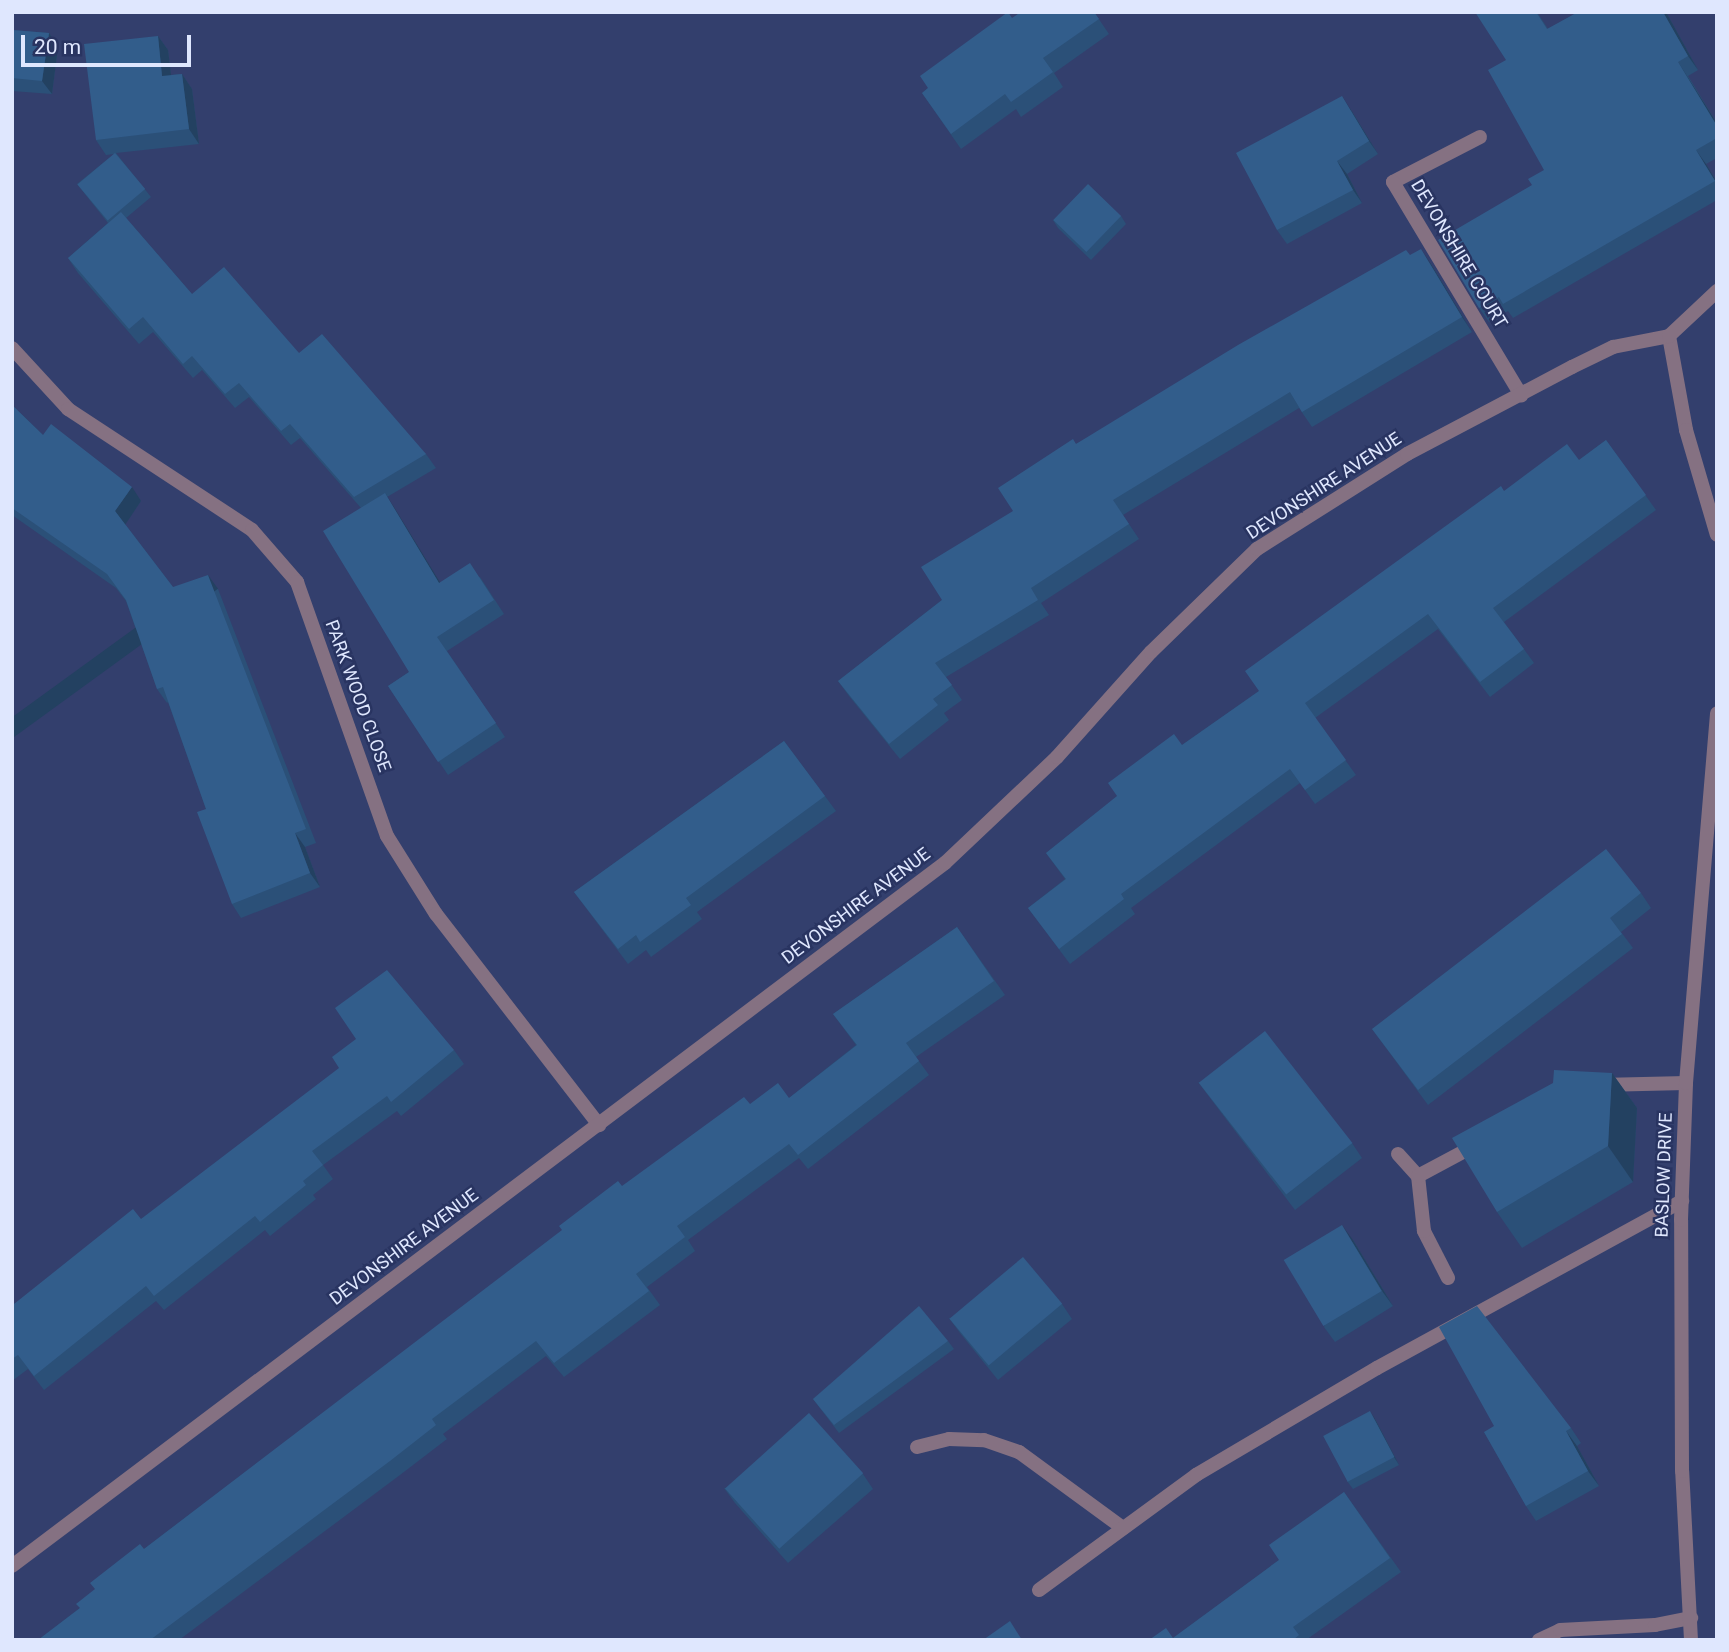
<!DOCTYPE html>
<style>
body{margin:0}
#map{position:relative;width:1729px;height:1652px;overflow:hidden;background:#333f6d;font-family:Roboto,sans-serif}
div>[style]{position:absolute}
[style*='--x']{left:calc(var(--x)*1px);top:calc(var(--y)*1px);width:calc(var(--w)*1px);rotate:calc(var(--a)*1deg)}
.service>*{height:14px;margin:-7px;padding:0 7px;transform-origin:7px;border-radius:7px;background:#857182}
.minor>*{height:14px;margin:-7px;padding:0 7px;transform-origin:7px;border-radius:7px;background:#857182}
.wall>*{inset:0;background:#2b5078}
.shaded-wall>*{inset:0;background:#234161;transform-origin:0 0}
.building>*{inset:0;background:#325d8b;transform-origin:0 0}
span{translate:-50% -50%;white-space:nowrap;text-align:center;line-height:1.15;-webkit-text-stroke:5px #293461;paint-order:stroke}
.street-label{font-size:18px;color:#dfe7fe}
.frame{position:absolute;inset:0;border:14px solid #dfe7fe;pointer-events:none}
.scale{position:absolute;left:21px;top:35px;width:170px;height:32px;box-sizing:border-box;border:4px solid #dfe7fe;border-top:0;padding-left:9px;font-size:21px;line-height:24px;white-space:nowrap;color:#dfe7fe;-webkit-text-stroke:5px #293461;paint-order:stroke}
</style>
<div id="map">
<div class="service">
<div style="--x:917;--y:1447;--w:33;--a:-14"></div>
<div style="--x:949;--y:1439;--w:35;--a:2"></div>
<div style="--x:984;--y:1440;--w:37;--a:19"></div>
<div style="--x:1019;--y:1452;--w:129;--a:36.2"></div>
<div style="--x:1039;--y:1590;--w:195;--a:-36.2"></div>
<div style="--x:1196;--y:1475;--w:210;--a:-30.6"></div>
<div style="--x:1377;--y:1368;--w:348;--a:-28.7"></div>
</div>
<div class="minor">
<div style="--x:1480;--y:137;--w:98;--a:152.7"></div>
<div style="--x:1393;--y:182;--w:249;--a:59"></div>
<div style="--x:1669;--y:336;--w:96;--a:79.7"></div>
<div style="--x:1686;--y:430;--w:109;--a:73.6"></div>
<div style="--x:12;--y:348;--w:83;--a:47.4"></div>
<div style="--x:68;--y:409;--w:220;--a:33.3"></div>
<div style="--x:252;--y:530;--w:69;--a:49.1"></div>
<div style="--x:297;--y:582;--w:269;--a:70.5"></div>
<div style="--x:387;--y:836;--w:92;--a:57.9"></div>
<div style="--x:436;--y:914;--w:267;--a:52.3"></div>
<div style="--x:1600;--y:1085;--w:86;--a:-1.3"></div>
<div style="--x:1398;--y:1154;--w:30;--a:48"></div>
<div style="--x:1448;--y:1278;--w:53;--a:-117.1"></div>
<div style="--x:1424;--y:1231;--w:55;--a:-96.2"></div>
<div style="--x:1418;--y:1176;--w:66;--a:-28.1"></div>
<div style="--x:12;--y:1566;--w:1168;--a:-37"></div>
<div style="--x:945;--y:863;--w:154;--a:-43.4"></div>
<div style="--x:1057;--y:757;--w:141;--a:-48.2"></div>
<div style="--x:1151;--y:652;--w:148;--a:-44.2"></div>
<div style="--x:1257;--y:549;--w:178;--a:-32.3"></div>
<div style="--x:1407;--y:454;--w:187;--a:-27.8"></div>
<div style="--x:1572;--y:367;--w:46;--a:-26"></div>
<div style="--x:1613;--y:347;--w:57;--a:-11.1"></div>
<div style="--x:1669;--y:336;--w:66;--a:-43.2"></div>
<div style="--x:1539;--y:1640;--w:23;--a:-25"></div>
<div style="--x:1560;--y:1630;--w:95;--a:-3"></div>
<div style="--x:1655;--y:1625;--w:37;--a:-11"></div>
<div style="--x:1691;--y:1640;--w:169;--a:-93"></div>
<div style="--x:1682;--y:1471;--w:251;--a:-90.2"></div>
<div style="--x:1681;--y:1220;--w:137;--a:-87.9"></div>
<div style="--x:1686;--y:1083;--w:371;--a:-85.2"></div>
</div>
<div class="wall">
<div style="clip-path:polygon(1094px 12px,1109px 34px,1054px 73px,1063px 87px,1021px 117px,1016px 109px,961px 149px,922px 93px,1012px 18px)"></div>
<div style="clip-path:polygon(1537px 12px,1548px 29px,1578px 12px,1666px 12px,1698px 70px,1688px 76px,1717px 123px,1717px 158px,1706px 164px,1717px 182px,1717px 200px,1513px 318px,1508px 311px,1489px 322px,1479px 308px,1532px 185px,1544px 170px,1506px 60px)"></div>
<div style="clip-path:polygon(12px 30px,49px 33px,58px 47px,52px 94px,12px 91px)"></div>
<div style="clip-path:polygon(158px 36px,168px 50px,171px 75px,182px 74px,192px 89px,199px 144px,116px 153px,151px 197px,126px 218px,192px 294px,299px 353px,426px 454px,436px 468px,387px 497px,440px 583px,480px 577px,504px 614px,447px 651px,505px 737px,448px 775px,388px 686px,409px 672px,361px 508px,300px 438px,291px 445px,249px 397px,235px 408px,202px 370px,193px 378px,153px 332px,139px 344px,78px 273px,68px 258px,108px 223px,77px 184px,114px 154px,106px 155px,96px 140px)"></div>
<div style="clip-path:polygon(1351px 110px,1378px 154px,1347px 174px,1362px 203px,1287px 244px,1277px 230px)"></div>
<div style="clip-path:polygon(1121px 216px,1126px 224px,1091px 260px,1058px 228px,1053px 220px)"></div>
<div style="clip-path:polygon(1410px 255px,1431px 264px,1472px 332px,1312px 427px,1299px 408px,1123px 515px,1139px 539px,1041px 603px,1049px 615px,946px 677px,962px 700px,944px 713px,949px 720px,900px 759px,849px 696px,838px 681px,942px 600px,1013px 511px,1076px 444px)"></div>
<div style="clip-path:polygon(12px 405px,43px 435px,141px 501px,125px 524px,173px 587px,218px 589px,316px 843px,305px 847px,320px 887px,241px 918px,232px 904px,206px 809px,168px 702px,167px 703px,157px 689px,126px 601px,116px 588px,12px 515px)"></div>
<div style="clip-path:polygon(1606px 440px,1656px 510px,1504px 622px,1534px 663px,1490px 697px,1438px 629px,1315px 718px,1356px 775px,1315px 804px,1300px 783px,1131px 908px,1135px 914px,1070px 964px,1028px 908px,1065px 879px,1046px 853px,1182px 745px,1259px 691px,1504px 491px,1579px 460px)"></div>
<div style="clip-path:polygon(784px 741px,836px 811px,697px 912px,702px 919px,651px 957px,646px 950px,628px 964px,574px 892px)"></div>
<div style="clip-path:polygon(1641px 893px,1651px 908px,1621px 932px,1633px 948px,1428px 1105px,1372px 1029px)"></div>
<div style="clip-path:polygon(957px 927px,1005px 995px,916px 1057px,929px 1075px,808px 1169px,799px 1158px,688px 1240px,695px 1251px,647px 1287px,660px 1305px,564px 1377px,546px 1356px,443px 1434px,447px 1439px,400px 1475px,179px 1640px,38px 1640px,80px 1608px,144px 1549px,622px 1186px,750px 1104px,789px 1098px,856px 1045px,833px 1014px)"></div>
<div style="clip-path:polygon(454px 1050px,464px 1064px,401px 1116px,397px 1111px,323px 1165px,333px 1179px,313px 1195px,316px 1199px,270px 1236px,265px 1230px,164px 1310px,156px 1301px,44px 1390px,28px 1369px,12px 1381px,12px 1302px,14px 1304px,141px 1219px)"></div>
<div style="clip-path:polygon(1612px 1073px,1637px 1108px,1633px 1182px,1522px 1248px,1497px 1212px)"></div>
<div style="clip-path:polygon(1198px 1082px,1352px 1143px,1362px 1158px,1295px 1210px)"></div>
<div style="clip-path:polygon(1353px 1240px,1393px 1306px,1335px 1342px,1324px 1327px)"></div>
<div style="clip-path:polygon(1062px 1304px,1072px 1319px,998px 1380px,960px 1333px,949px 1318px)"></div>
<div style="clip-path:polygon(948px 1341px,954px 1349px,839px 1433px,813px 1399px)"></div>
<div style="clip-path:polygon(1375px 1419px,1399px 1465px,1353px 1489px,1347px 1481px)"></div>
<div style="clip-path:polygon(1571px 1428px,1581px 1443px,1577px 1446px,1599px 1486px,1536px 1521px,1526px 1506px,1484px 1432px)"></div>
<div style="clip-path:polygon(863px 1474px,873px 1489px,788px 1563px,735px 1503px,724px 1488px)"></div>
<div style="clip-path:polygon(1344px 1492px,1401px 1572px,1306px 1640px,1149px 1640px,1173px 1638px,1279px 1560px)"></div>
</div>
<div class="shaded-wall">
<div style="clip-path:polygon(1663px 12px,1666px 12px,1698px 70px,1688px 56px)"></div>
<div style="clip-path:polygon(49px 33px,58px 47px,52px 94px,42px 81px)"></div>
<div style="clip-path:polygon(158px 36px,168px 50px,173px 91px,162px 76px)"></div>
<div style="clip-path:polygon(1678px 62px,1717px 123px,1717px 126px)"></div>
<div style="clip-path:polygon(182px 74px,192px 89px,199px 144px,189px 129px)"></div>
<div style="clip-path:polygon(1342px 96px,1351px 110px,1378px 154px,1369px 141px)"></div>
<div style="clip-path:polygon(1696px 150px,1706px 164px,1717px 182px,1717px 184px)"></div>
<div style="clip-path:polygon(1337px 161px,1347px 174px,1362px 203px,1353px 190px)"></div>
<div style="clip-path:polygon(1421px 249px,1431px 264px,1472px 332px,1462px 317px)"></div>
<div style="clip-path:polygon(132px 487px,141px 501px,125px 525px,115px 511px)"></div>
<div style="clip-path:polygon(385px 493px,394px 507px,449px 597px,439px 583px)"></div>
<div style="left:208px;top:575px;width:17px;height:272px;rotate:54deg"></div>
<div style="clip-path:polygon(295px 833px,305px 847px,320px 887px,310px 873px)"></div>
<div style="clip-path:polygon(1612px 1073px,1637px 1108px,1633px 1182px,1608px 1146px)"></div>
<div style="clip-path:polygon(1342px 1225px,1353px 1240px,1393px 1306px,1382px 1291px)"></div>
<div style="clip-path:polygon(1370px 1411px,1375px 1419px,1399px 1465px,1394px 1457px)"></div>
<div style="clip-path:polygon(1566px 1431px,1577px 1446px,1599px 1486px,1588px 1471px)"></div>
</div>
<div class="building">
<div style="clip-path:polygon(1008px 12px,1012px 18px,1021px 12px,1094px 12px,1099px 19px,1043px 58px,1053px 72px,1011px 102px,1005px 94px,951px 134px,922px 93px,928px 88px,920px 76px)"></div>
<div style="clip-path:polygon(1475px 12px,1536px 12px,1547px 29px,1578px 12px,1663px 12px,1688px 56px,1678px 62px,1717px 126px,1717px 138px,1696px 150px,1715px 181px,1503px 304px,1499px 297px,1479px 308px,1438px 240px,1532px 185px,1528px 179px,1544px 170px,1488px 70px,1506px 60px)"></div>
<div style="clip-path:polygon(12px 30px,49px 33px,42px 81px,12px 78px)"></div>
<div style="clip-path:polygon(158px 36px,162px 76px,182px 74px,189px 129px,96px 140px,84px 44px)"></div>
<div style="clip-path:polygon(1342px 96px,1369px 141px,1337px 161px,1353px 190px,1277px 230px,1236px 153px)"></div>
<div style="left:115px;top:153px;width:47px;height:49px;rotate:50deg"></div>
<div style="left:1088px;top:184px;width:46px;height:50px;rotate:44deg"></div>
<div style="clip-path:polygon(121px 212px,192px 294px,224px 267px,299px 353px,322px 334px,426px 454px,354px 497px,290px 424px,281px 431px,239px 383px,225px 394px,192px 356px,183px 364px,143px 317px,129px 329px,68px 258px)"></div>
<div style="clip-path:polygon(1421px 249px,1462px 317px,1302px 412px,1290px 392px,1113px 500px,1129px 524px,1031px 588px,1038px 600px,935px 663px,952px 685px,933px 699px,938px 705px,889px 744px,838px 681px,942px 600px,921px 567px,1013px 511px,998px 488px,1073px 439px,1076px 444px,1238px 345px,1406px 250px,1410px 255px)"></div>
<div style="clip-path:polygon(12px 405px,43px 435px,51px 424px,132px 487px,115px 511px,173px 587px,208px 575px,306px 829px,295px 833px,310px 873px,232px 904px,197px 812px,206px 809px,163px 687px,157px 689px,126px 600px,107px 574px,12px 508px)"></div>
<div style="clip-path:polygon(1606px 440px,1646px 495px,1493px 608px,1524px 649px,1480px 682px,1428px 614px,1305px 703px,1346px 760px,1305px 790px,1290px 769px,1121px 894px,1124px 899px,1059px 949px,1028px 908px,1066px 879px,1046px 853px,1117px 796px,1108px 783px,1174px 734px,1182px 745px,1259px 691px,1245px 671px,1501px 486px,1504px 491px,1567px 444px,1579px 460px)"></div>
<div style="clip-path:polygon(385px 493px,439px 583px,470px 563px,494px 600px,437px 637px,496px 723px,438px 762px,388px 686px,409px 672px,323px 531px)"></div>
<div style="clip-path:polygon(784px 741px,825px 796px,686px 898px,691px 905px,640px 942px,636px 935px,618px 949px,574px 892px)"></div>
<div style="clip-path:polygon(1606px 849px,1641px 893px,1610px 918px,1622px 934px,1418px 1090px,1372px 1029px)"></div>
<div style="clip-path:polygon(957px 927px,994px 981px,906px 1043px,919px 1061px,798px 1155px,789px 1144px,677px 1226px,685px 1237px,636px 1274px,649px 1291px,554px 1363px,536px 1341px,432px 1419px,436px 1425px,390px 1461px,150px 1640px,38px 1640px,80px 1608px,76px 1604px,95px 1589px,90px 1583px,140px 1544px,144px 1549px,562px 1230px,559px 1226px,618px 1181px,622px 1186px,744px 1097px,750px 1104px,778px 1083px,789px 1098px,857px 1045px,833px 1014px)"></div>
<div style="clip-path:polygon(387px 970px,454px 1050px,391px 1102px,387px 1096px,312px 1151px,323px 1165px,303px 1181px,306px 1185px,260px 1222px,255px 1216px,154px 1296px,146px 1286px,34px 1376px,18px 1355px,12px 1359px,12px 1302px,14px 1304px,133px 1209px,141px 1219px,339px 1068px,332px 1057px,356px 1039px,335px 1008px)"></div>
<div style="left:1265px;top:1031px;width:142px;height:84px;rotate:52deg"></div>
<div style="clip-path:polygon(1554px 1070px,1612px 1073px,1608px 1146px,1497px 1212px,1452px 1138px,1553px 1083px)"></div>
<div style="left:1342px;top:1225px;width:77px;height:68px;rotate:59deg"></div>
<div style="left:1023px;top:1257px;width:61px;height:96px;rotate:50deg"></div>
<div style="clip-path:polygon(919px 1306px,948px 1341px,834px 1425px,813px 1399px)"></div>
<div style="clip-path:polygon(1477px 1306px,1571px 1428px,1566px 1431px,1588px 1471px,1526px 1506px,1484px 1432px,1494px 1426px,1439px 1327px)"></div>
<div style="left:1370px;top:1411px;width:52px;height:53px;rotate:62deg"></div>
<div style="left:809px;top:1413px;width:81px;height:113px;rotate:48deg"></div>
<div style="clip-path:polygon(1344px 1492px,1390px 1558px,1293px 1627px,1299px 1635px,1293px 1640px,1149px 1640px,1166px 1628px,1173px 1638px,1279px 1560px,1269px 1545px)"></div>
<div style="clip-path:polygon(1010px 1621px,1022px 1640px,983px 1640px)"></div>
</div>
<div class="street-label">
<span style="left:1459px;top:254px;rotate:59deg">DEVONSHIRE COURT</span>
<span style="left:1324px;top:486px;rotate:-33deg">DEVONSHIRE AVENUE</span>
<span style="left:358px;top:696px;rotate:70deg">PARK WOOD CLOSE</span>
<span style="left:856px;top:906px;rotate:-37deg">DEVONSHIRE AVENUE</span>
<span style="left:1664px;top:1175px;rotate:-88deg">BASLOW DRIVE</span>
<span style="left:404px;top:1247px;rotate:-37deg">DEVONSHIRE AVENUE</span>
</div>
<div class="frame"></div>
<div class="scale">20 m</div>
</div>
